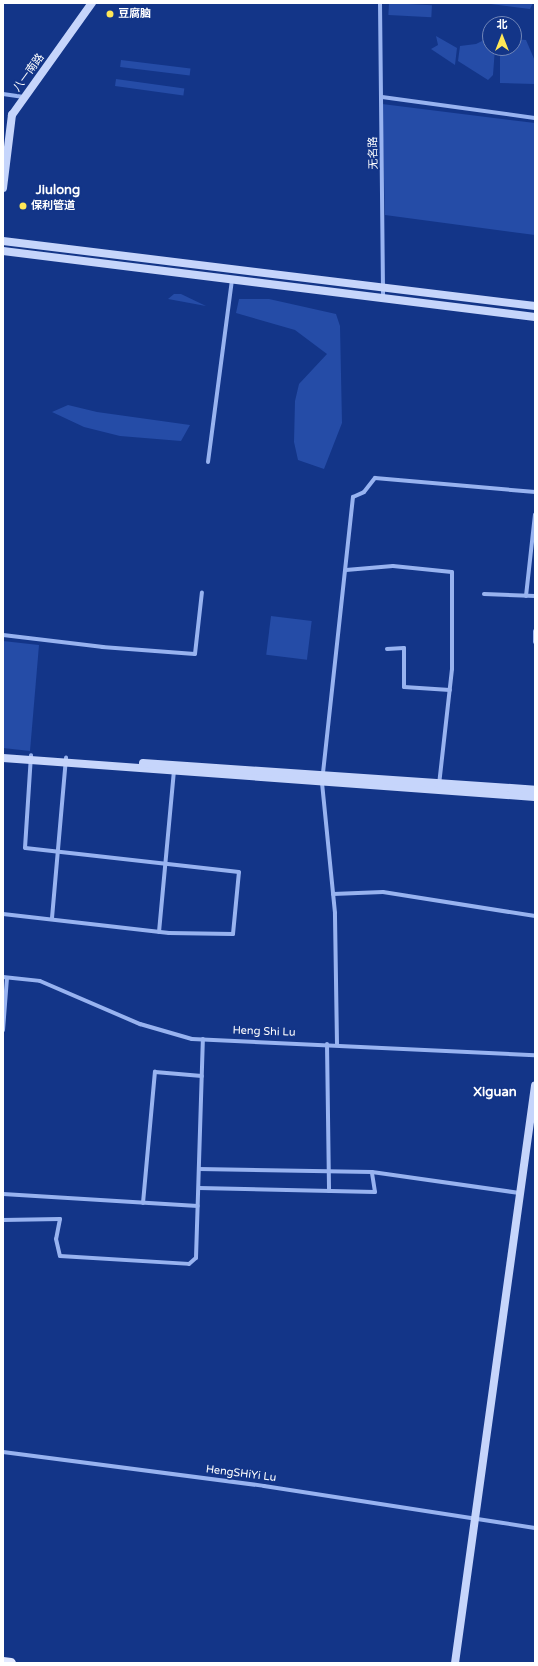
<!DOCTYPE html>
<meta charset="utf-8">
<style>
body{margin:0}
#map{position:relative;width:538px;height:1666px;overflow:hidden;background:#133588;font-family:"Varela Round","Noto Sans SC",sans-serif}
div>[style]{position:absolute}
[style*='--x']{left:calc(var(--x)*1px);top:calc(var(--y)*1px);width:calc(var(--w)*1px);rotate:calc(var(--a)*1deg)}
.green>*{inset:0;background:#254ca7;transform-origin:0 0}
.street>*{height:4px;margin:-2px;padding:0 2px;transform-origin:2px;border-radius:2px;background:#98b3f0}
.secondary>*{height:8px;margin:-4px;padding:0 4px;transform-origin:4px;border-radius:4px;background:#c6d5fb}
.primary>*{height:10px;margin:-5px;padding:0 5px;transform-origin:5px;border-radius:5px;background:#e1e8ff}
.dots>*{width:11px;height:11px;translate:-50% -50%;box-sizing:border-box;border:2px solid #133588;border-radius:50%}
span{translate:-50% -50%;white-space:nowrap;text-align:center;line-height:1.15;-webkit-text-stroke:3.5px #133588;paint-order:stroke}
.poi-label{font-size:11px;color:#fff;font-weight:700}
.left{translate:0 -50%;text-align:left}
.street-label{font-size:11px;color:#fff}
.quarter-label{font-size:13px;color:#fff;font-weight:700}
.frame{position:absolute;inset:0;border:4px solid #fff;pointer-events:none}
.north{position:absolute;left:482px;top:16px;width:40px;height:40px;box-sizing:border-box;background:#133588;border:1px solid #7186b8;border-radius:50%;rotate:0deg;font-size:11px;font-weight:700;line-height:16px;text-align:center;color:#fff}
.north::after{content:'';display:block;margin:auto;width:14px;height:18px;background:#ffe757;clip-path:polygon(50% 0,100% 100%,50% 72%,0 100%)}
</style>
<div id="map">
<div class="green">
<div style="left:389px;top:3px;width:43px;height:12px;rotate:3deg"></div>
<div style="clip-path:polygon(483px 3px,533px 3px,530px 9px)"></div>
<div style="clip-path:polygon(484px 34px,490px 36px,490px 48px,495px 48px,493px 75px,488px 80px,458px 61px,460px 46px,476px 44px,482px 41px)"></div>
<div style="clip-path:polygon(436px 36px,457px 48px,455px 65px,431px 49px,438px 45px)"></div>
<div style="clip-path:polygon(514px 39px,526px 40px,535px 61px,535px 84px,500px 83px,500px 48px,514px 48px)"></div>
<div style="left:121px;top:60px;width:70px;height:7px;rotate:7deg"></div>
<div style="left:116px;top:79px;width:69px;height:7px;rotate:8deg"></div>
<div style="clip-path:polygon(382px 104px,535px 123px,535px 235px,385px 215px)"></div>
<div style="clip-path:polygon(174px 294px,181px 294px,206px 306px,168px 299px)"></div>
<div style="clip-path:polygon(239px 299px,269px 299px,336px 314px,340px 326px,342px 423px,324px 469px,298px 460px,294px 442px,295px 401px,299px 384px,327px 354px,295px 330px,236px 313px)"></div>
<div style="clip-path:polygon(68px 405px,97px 412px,190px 425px,181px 441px,120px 436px,84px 427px,52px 412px)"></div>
<div style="left:271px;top:616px;width:41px;height:39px;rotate:7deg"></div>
<div style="clip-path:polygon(3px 641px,39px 645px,30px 751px,3px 748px)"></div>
</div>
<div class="street">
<div style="--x:380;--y:3;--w:296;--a:89.4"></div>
<div style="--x:3;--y:94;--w:21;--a:8"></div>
<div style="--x:382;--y:97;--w:154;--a:7.8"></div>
<div style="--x:208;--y:462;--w:184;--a:-82.5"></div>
<div style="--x:346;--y:570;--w:47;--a:-4.9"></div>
<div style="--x:393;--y:566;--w:59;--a:5.8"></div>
<div style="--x:452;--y:572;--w:97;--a:90"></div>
<div style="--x:452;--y:669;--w:116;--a:96.4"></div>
<div style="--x:484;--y:594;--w:51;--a:2.2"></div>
<div style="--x:526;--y:596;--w:82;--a:-83.7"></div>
<div style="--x:535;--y:631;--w:11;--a:90"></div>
<div style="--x:3;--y:635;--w:101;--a:6.8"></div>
<div style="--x:102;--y:647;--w:93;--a:4.3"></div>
<div style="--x:195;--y:654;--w:62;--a:-83.6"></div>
<div style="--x:387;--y:649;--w:17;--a:-3"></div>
<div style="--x:404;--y:648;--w:39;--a:90"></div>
<div style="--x:404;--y:687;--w:46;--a:3.7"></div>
<div style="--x:333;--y:894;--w:50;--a:-2.3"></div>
<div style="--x:383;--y:892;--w:154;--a:9"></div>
<div style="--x:3;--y:914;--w:167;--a:6.5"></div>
<div style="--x:169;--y:933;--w:64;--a:0.9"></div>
<div style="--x:233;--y:934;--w:62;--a:-84.5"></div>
<div style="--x:239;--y:872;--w:215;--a:-173.6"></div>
<div style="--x:25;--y:848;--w:93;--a:-86.3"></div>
<div style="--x:52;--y:918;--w:161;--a:-85"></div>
<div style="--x:159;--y:932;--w:163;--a:-84.7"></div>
<div style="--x:3;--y:977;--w:37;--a:6"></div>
<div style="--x:40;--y:981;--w:109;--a:23.3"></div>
<div style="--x:140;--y:1024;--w:54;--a:16.1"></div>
<div style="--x:192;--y:1039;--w:343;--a:2.7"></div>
<div style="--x:3;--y:1030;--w:52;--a:-85.6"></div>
<div style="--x:327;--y:1044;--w:147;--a:89.2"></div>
<div style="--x:337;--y:1044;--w:131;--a:-90.9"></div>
<div style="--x:335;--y:913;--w:132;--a:-95.7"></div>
<div style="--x:322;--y:782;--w:287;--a:-83.8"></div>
<div style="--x:353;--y:497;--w:12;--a:-24"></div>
<div style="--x:364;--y:492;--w:18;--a:-52"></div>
<div style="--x:375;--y:478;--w:161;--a:5"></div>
<div style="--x:199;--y:1169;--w:173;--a:1"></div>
<div style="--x:199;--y:1188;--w:176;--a:1.3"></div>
<div style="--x:375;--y:1192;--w:20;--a:-99"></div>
<div style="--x:372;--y:1172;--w:149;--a:8.1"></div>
<div style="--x:3;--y:1194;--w:195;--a:3.5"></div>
<div style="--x:143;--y:1203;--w:132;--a:-84.8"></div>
<div style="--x:155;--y:1072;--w:47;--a:4.9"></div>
<div style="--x:3;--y:1220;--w:57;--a:-1"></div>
<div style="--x:60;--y:1219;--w:20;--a:101"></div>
<div style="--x:56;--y:1239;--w:17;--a:77"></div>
<div style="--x:60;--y:1256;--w:129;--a:3.5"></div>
<div style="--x:189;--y:1264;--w:9;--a:-41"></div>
<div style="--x:196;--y:1258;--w:219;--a:-88.2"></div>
<div style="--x:3;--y:1452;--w:263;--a:7.4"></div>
<div style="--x:264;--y:1486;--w:274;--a:8.8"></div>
</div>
<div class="secondary">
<div style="--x:3;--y:188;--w:74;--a:-83"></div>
<div style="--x:12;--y:115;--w:138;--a:-54.5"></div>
<div style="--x:3;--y:241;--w:536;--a:6.97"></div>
<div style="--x:3;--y:251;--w:536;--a:7.07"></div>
<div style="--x:3;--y:758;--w:533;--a:4.19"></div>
<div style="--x:143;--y:763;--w:393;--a:3.9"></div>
<div style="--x:455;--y:1663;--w:583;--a:-82.11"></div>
</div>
<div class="primary">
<div style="--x:3;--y:1662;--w:8;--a:7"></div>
</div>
<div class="dots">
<div style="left:110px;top:14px;background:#ffe757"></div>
<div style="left:23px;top:206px;background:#ffe757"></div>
</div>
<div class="poi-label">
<span class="left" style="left:118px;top:14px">豆腐脑</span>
<span class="left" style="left:31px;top:206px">保利管道</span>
</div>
<div class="street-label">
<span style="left:29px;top:73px;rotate:-54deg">八一南路</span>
<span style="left:374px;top:153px;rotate:-91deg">无名路</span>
<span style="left:264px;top:1032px;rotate:2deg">Heng Shi Lu</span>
<span style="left:241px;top:1474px;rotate:7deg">HengSHiYi Lu</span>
</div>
<div class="quarter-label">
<span style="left:58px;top:190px">Jiulong</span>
<span style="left:495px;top:1092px">Xiguan</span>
</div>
<div class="frame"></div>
<div class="north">北</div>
</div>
